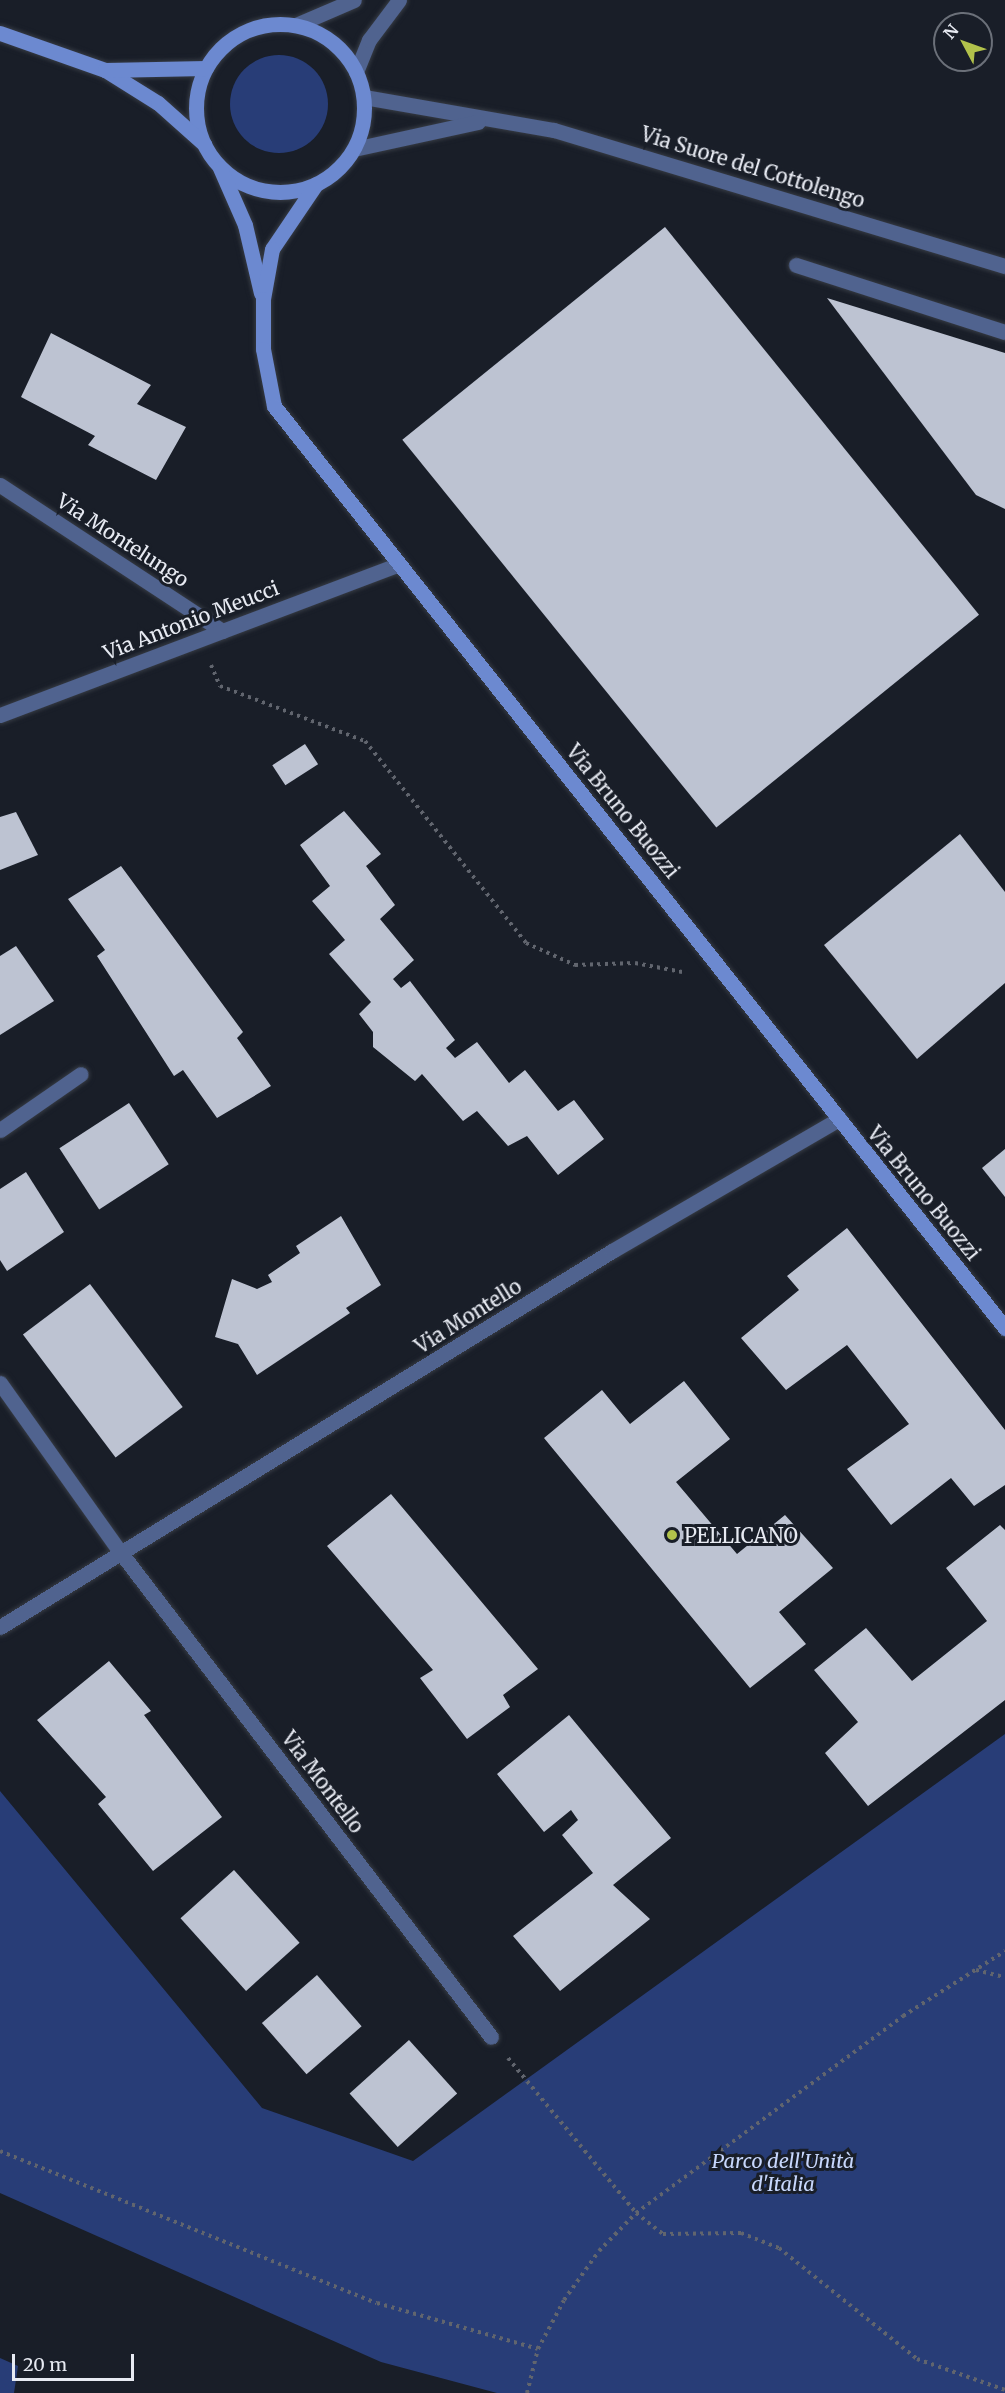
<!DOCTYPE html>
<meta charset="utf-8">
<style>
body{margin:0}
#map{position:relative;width:1005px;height:2393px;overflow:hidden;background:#191e28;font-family:Merriweather,serif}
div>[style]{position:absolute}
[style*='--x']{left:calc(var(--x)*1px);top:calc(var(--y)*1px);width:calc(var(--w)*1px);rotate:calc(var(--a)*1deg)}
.green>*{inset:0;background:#283d77}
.round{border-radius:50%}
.building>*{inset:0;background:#bdc3d2;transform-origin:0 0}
.path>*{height:4px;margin-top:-2px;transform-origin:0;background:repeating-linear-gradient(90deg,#61656e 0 3px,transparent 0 7.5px)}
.roads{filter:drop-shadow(0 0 2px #363b44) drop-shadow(0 0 2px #363b44)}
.lane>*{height:15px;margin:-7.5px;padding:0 7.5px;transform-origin:7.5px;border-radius:7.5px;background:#50638f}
.street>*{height:15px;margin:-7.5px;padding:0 7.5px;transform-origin:7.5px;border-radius:7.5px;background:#50638f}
.secondary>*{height:15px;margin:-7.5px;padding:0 7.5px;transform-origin:7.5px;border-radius:7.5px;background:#6c89d0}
.secondary>.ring{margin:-7.5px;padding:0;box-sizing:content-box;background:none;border:15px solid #6c89d0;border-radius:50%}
.dots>*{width:16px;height:16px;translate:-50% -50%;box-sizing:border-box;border:3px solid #191e28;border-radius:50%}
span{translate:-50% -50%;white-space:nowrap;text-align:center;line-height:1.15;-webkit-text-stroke:6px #191e28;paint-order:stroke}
.street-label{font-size:20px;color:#e7eaf2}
.poi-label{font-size:20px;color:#e7eaf2}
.left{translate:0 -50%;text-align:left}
.park-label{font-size:20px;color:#c7d7fc;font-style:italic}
.north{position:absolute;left:933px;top:12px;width:60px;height:60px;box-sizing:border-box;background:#191e28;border:2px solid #6b7079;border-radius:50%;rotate:311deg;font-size:16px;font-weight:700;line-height:24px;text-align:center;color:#e7eaf2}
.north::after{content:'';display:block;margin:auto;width:21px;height:27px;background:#b2c24b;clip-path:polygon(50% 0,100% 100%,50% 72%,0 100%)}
.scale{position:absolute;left:12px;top:2354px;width:122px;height:27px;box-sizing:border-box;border:3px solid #e7eaf2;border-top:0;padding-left:8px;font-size:18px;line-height:21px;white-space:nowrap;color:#e7eaf2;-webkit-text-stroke:4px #191e28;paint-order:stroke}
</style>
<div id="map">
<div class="green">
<div class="round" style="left:230px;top:55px;width:98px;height:98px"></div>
<div style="clip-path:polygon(1005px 1734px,1005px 2393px,497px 2393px,381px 2362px,0 2193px,0 1791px,262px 2108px,413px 2161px)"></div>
<div style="clip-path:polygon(0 2358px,18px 2366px,14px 2393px,0 2393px)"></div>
</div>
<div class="building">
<div style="left:665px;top:227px;width:499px;height:338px;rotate:51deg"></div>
<div style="clip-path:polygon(827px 298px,1005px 353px,1005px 509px,976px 495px)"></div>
<div style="clip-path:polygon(51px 333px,151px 385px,137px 404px,186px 427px,156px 480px,88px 445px,95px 436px,21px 397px)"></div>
<div style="left:305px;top:744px;width:24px;height:39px;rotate:57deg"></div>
<div style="clip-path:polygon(344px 811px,381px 854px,366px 866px,395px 905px,380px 919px,414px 960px,393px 979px,401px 988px,410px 981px,455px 1040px,446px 1048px,455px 1058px,477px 1042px,509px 1083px,525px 1070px,558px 1111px,574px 1100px,604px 1139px,558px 1175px,527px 1136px,508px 1146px,477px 1111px,463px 1121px,422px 1074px,415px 1081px,373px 1047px,373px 1032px,359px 1014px,371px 1002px,329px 954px,345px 940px,312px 901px,330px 886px,300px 845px)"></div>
<div style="clip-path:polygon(16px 812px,38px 855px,0 870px,0 817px)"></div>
<div style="clip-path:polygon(960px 834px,1005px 892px,1005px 983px,917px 1059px,824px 945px)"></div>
<div style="clip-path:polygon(121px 866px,243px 1032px,237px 1038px,271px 1086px,217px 1118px,183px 1070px,174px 1076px,97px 956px,105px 950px,68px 899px)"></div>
<div style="clip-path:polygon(16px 946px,54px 1001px,0 1035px,0 956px)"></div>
<div style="left:129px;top:1103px;width:73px;height:83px;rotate:57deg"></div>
<div style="clip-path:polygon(1005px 1149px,1005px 1197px,982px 1168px)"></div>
<div style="clip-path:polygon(26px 1172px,64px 1232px,7px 1271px,0 1260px,0 1189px)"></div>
<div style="clip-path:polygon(341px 1216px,381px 1285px,346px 1308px,350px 1313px,257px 1375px,238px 1344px,215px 1337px,232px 1279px,257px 1289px,272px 1282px,268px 1275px,300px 1253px,296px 1246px)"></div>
<div style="clip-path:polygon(847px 1228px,1005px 1430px,1005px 1485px,974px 1506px,951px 1478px,891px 1525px,847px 1469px,909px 1424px,847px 1345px,786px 1390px,741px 1338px,799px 1290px,787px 1276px)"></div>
<div style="left:90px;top:1284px;width:154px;height:84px;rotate:53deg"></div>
<div style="clip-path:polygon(684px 1381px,730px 1439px,676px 1482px,737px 1554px,785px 1515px,833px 1568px,779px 1612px,806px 1644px,750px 1688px,544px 1438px,602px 1390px,630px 1424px)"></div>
<div style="clip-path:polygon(391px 1494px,538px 1669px,503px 1695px,510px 1707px,467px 1739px,420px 1678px,433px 1670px,327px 1546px)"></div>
<div style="clip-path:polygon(1000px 1525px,1005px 1530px,1005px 1700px,868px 1806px,825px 1753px,858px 1722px,814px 1670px,866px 1628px,912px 1681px,987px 1621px,946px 1568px)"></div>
<div style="clip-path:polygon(109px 1661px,151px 1711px,144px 1715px,222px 1817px,153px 1871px,98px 1804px,106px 1797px,37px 1720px)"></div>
<div style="clip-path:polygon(569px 1715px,671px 1838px,613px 1885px,650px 1919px,560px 1991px,513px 1936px,593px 1873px,562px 1835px,578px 1820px,571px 1810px,544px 1832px,497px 1774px)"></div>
<div style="left:234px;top:1870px;width:98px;height:72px;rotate:48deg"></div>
<div style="left:317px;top:1975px;width:68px;height:73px;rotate:49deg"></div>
<div style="left:409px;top:2040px;width:72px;height:80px;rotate:48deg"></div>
</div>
<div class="path">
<div style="--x:211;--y:665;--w:23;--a:67"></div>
<div style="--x:220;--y:686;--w:155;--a:20.8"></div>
<div style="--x:365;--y:741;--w:258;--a:51.4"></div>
<div style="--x:526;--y:943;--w:54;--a:24.2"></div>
<div style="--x:575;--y:965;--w:60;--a:-1.9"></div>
<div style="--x:635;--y:963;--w:48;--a:10.8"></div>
<div style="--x:976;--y:1970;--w:30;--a:14"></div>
<div style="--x:508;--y:2058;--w:201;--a:50.4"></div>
<div style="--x:636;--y:2213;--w:34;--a:38"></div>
<div style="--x:663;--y:2234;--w:78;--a:-0.7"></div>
<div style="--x:741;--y:2233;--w:41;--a:21.5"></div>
<div style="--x:779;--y:2248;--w:177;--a:38.8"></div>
<div style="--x:917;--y:2359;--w:93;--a:19.4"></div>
<div style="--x:0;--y:2151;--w:406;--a:22"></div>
<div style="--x:377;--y:2303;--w:167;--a:15.9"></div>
<div style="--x:527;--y:2393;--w:45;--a:-76"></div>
<div style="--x:538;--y:2349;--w:55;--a:-62"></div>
<div style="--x:564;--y:2300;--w:60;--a:-54.5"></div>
<div style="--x:599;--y:2251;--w:53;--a:-45.8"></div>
<div style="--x:636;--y:2213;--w:332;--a:-36.4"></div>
<div style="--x:903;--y:2016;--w:121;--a:-32.5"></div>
</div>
<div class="roads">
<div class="lane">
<div style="--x:796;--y:265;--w:219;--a:17.8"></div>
</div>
<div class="street">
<div style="--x:296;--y:25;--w:63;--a:-23.3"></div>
<div style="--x:356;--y:72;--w:35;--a:-68"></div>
<div style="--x:369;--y:40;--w:50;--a:-53.1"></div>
<div style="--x:364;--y:97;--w:193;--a:9.9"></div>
<div style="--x:554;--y:130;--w:471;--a:16.8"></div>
<div style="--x:354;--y:149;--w:127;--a:-12.3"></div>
<div style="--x:0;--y:485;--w:266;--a:33.3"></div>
<div style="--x:0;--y:715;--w:425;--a:-20.7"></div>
<div style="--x:0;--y:1130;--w:98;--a:-34.7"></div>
<div style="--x:0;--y:1383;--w:209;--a:54.6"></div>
<div style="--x:121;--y:1553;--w:609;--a:52.6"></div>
<div style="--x:0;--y:1627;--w:718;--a:-31.57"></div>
<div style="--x:612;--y:1251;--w:263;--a:-30.2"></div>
</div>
<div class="secondary">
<div class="ring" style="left:196px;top:24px;width:153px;height:153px"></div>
<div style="--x:0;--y:33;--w:111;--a:19.4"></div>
<div style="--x:105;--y:70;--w:62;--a:31.9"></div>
<div style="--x:158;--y:103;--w:62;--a:41.7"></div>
<div style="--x:105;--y:70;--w:101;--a:-1.1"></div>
<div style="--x:220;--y:168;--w:62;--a:66.3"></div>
<div style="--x:245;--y:225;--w:70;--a:76.8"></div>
<div style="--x:316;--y:184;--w:78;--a:124.1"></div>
<div style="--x:272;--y:249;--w:51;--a:100.2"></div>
<div style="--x:263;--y:299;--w:50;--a:90"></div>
<div style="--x:263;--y:349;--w:58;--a:79.1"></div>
<div style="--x:274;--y:406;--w:1177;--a:51.59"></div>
</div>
</div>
<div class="dots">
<div style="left:672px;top:1535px;background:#b2c24b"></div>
</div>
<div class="street-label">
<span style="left:753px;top:167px;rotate:17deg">Via Suore del Cottolengo</span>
<span style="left:123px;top:540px;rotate:33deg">Via Montelungo</span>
<span style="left:191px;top:620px;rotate:-21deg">Via Antonio Meucci</span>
<span style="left:623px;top:811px;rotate:51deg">Via Bruno Buozzi</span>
<span style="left:924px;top:1193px;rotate:51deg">Via Bruno Buozzi</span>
<span style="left:468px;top:1316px;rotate:-32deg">Via Montello</span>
<span style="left:323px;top:1782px;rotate:53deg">Via Montello</span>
</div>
<div class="poi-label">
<span class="left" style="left:684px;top:1535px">PELLICANO</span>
</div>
<div class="park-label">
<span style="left:783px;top:2172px">Parco dell'Unità<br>d'Italia</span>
</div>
<div class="north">N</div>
<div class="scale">20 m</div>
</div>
